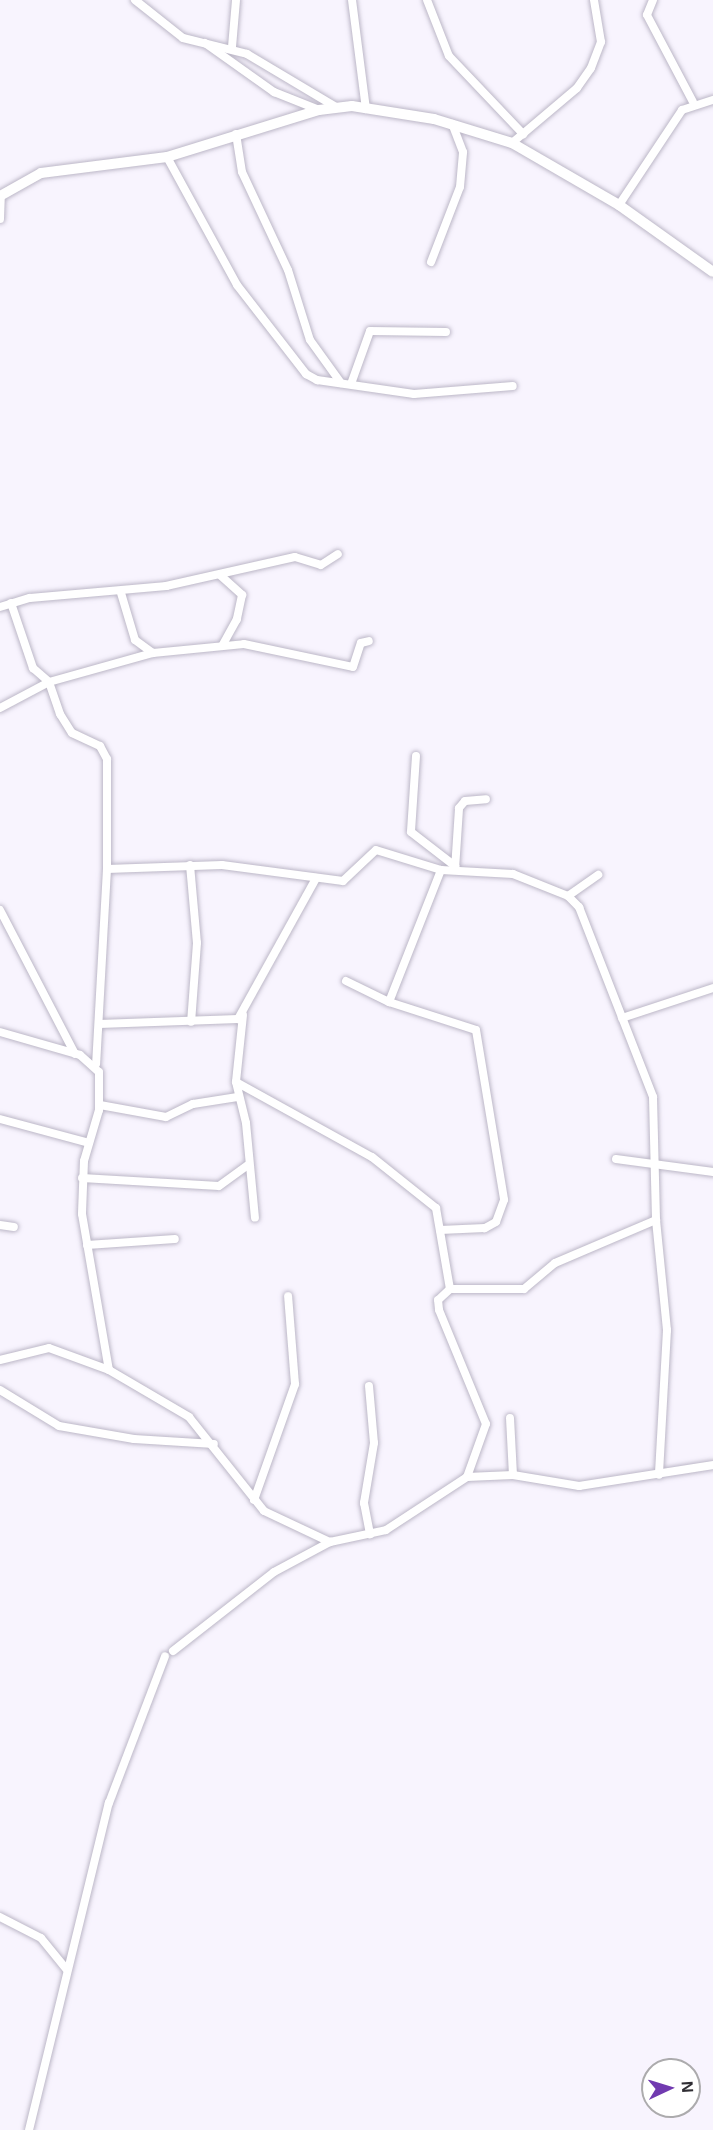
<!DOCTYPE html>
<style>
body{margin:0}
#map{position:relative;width:713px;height:2130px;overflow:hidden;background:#f8f4fe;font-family:Arial,sans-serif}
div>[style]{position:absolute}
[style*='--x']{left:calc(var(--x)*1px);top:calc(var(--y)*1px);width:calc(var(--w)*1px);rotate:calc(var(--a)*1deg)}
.roads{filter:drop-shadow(0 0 2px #bcb7c7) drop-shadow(0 0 2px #bcb7c7)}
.minor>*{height:8px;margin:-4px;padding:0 4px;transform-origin:4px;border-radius:4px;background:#fff}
.tertiary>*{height:10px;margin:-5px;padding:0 5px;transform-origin:5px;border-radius:5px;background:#fff}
span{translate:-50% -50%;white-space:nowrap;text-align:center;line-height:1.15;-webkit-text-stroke:6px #fff;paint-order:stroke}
.north{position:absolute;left:641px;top:2058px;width:60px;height:60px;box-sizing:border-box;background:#fff;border:2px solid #acabad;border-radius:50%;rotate:86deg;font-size:16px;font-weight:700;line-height:24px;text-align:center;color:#2f2d33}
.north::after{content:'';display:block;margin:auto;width:21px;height:27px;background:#713ab0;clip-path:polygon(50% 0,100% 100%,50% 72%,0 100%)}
</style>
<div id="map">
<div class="roads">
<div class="minor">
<div style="--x:135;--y:0;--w:61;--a:38.4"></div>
<div style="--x:183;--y:38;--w:66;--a:14"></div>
<div style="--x:247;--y:54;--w:104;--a:30.8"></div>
<div style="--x:352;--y:0;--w:110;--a:82.7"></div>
<div style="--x:427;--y:0;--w:60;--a:68.6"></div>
<div style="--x:449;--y:56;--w:108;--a:46.5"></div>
<div style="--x:653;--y:0;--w:16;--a:112"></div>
<div style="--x:647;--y:15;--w:98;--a:62.1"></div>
<div style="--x:205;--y:43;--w:85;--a:35.4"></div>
<div style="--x:274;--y:92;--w:48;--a:21.8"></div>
<div style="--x:232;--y:47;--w:47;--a:-85.1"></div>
<div style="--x:236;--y:134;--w:38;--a:81"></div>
<div style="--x:242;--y:172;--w:108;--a:64.9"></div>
<div style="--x:288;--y:270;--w:73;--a:72.6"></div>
<div style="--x:310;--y:340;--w:53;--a:54.2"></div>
<div style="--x:512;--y:143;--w:85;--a:-40.2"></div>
<div style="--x:577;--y:88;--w:24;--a:-55"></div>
<div style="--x:591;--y:68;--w:28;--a:-69"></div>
<div style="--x:601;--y:42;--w:43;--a:-99.5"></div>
<div style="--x:167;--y:157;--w:146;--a:61.3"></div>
<div style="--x:237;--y:285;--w:113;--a:52.2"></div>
<div style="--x:306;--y:374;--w:13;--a:29"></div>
<div style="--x:317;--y:380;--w:98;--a:8.2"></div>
<div style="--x:414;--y:394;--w:99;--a:-4.6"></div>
<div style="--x:619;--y:205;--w:114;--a:-56.4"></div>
<div style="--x:682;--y:110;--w:33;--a:-18"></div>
<div style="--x:0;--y:219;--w:24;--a:-88"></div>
<div style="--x:431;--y:262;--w:80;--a:-68.9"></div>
<div style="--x:460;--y:187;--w:35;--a:-85"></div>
<div style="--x:463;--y:152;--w:30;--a:-111"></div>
<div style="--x:351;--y:384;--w:56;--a:-70.3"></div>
<div style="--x:370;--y:331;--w:76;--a:0.8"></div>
<div style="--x:220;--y:575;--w:30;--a:42"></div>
<div style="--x:242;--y:595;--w:25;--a:102"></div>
<div style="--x:237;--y:619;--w:29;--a:119"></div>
<div style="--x:121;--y:593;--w:49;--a:73.4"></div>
<div style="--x:135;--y:640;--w:22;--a:36"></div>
<div style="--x:153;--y:653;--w:91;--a:-5.6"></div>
<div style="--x:244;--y:644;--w:111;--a:11.9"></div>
<div style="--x:353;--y:667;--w:25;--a:-72"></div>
<div style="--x:361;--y:643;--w:8;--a:-14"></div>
<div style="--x:11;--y:603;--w:69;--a:71.3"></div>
<div style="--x:33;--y:668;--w:21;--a:41"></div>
<div style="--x:49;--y:682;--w:34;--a:71"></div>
<div style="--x:60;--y:714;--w:22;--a:58"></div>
<div style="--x:72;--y:733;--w:31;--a:25"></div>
<div style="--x:100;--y:746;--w:15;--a:62"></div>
<div style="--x:107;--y:759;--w:110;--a:90"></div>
<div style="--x:107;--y:869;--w:195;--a:93.2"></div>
<div style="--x:0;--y:607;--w:31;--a:-17"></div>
<div style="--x:30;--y:598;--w:137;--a:-5"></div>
<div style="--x:166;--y:586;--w:132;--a:-12.7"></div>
<div style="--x:295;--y:557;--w:27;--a:17"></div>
<div style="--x:321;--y:565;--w:20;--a:-33"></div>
<div style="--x:0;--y:708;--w:55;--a:-28"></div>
<div style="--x:49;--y:682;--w:108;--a:-15.6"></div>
<div style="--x:416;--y:756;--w:76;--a:93.8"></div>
<div style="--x:411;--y:832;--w:56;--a:37.7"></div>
<div style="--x:190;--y:865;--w:78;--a:84.9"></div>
<div style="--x:197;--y:943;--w:79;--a:94.3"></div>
<div style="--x:107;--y:869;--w:115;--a:-2"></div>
<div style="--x:222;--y:865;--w:122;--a:7.5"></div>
<div style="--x:343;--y:881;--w:45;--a:-43.2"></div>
<div style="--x:376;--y:850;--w:68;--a:17.1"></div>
<div style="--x:441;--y:870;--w:72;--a:3.2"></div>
<div style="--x:513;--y:874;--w:59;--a:21.8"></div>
<div style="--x:568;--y:896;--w:16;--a:45"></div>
<div style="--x:579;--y:907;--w:204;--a:68.7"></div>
<div style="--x:653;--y:1097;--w:123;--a:88.6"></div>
<div style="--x:656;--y:1220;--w:111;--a:84.3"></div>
<div style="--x:667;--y:1330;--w:145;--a:93.2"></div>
<div style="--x:455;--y:869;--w:61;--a:-86.2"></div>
<div style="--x:459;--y:808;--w:9;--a:-49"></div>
<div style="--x:465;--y:801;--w:21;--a:-5"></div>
<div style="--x:568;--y:896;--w:37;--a:-35"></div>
<div style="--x:0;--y:910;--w:162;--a:62.5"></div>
<div style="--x:346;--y:981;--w:48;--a:26"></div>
<div style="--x:389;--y:1002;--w:91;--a:17.8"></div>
<div style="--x:476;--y:1030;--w:172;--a:80.6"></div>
<div style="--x:504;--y:1200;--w:23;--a:110"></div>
<div style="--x:496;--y:1222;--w:13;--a:151"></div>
<div style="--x:485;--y:1228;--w:45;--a:177.5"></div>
<div style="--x:389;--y:1002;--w:142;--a:-68.5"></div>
<div style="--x:243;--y:1015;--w:67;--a:96"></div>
<div style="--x:236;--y:1082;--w:42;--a:76.3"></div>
<div style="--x:246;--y:1123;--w:95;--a:84.6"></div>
<div style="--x:622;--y:1018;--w:96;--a:-18.2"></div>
<div style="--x:99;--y:1024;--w:139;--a:-2.1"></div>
<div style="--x:238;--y:1019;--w:161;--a:-61"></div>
<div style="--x:0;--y:1032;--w:83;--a:16"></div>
<div style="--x:80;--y:1055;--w:25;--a:42"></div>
<div style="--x:99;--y:1072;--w:38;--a:90"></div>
<div style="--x:99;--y:1110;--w:53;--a:106.4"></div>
<div style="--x:84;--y:1161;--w:53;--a:92.2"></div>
<div style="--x:82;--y:1214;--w:158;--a:80.2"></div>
<div style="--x:109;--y:1370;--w:93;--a:30.4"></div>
<div style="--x:189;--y:1417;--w:120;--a:51.4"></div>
<div style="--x:264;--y:1511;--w:73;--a:25.2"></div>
<div style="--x:236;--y:1082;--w:155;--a:28.9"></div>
<div style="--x:372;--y:1157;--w:82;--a:38.6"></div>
<div style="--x:436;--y:1208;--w:82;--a:80.2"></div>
<div style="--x:450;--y:1289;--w:74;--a:0"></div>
<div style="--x:524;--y:1289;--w:40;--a:-40"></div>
<div style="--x:555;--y:1263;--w:110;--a:-23.1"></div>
<div style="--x:100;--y:1105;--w:67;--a:10.3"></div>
<div style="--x:166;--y:1117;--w:30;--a:-26"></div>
<div style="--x:193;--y:1104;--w:45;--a:-9"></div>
<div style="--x:0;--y:1119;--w:92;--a:15.1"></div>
<div style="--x:616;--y:1159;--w:98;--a:7.6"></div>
<div style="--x:82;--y:1178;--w:137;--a:3.3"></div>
<div style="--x:219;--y:1186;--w:37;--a:-36"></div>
<div style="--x:0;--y:1225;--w:14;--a:8"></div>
<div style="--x:87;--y:1245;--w:88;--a:-3.9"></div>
<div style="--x:450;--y:1289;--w:16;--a:137"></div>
<div style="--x:438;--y:1300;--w:10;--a:84"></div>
<div style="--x:439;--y:1310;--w:123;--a:67.6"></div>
<div style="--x:486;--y:1424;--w:56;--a:109.7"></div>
<div style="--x:0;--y:1360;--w:50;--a:-13.8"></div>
<div style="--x:49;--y:1348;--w:64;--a:20.1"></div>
<div style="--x:369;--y:1386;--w:57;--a:85"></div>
<div style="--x:374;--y:1443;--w:61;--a:99.5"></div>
<div style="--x:364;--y:1503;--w:32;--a:79"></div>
<div style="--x:0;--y:1390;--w:69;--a:31.4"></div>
<div style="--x:59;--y:1426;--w:76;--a:9.8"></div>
<div style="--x:134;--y:1439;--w:80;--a:3.6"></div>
<div style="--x:510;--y:1418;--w:57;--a:87"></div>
<div style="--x:254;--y:1500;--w:123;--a:-70.5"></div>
<div style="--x:295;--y:1384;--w:88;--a:-94.5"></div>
<div style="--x:173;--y:1651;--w:128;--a:-38"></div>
<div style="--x:274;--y:1572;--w:64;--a:-28.2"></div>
<div style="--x:330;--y:1542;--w:57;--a:-12.1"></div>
<div style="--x:386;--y:1530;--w:97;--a:-33.2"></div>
<div style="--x:467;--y:1477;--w:46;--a:-2.5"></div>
<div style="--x:513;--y:1475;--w:67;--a:9.5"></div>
<div style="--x:579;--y:1486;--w:136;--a:-8.9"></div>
<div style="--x:0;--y:1917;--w:46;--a:27.1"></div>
<div style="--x:41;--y:1938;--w:41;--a:50.9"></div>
<div style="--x:29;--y:2130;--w:337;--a:-76.3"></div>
<div style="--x:109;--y:1803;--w:157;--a:-69.1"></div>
</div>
<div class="tertiary">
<div style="--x:0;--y:196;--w:47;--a:-29.3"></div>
<div style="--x:41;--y:173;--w:127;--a:-7.2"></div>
<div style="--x:167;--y:157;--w:159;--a:-17.2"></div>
<div style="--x:319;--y:110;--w:33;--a:-7"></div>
<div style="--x:352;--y:106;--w:83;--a:9"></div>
<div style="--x:434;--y:119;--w:82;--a:17.1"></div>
<div style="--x:512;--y:143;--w:124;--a:30.1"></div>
<div style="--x:619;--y:205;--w:115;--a:35.5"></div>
</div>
</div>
<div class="north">N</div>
</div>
